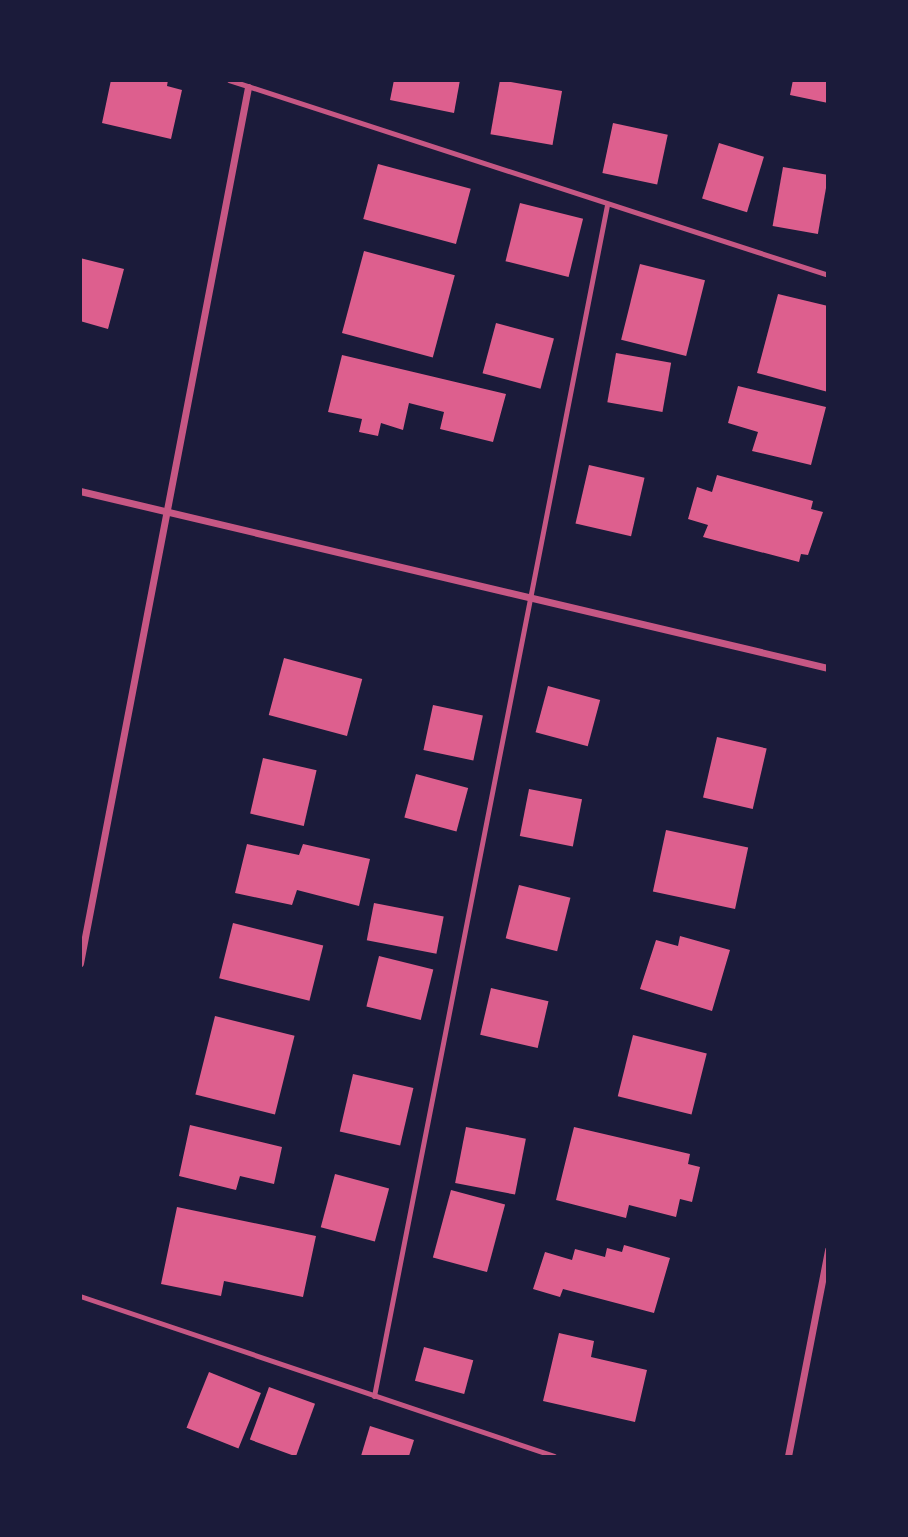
<!DOCTYPE html>
<style>
body{margin:0}
#map{position:relative;width:908px;height:1537px;overflow:hidden;background:#1b1b3a;font-family:Helvetica,sans-serif}
div>[style]{position:absolute}
[style*='--x']{left:calc(var(--x)*1px);top:calc(var(--y)*1px);width:calc(var(--w)*1px);rotate:calc(var(--a)*1deg)}
.building>*{inset:0;background:#dd5f8e;transform-origin:0 0}
.service>*{height:5px;margin:-2.5px;padding:0 2.5px;transform-origin:2.5px;border-radius:2.5px;background:#c65784}
.minor>*{height:7px;margin:-3.5px;padding:0 3.5px;transform-origin:3.5px;border-radius:3.5px;background:#c65784}
span{translate:-50% -50%;white-space:nowrap;text-align:center;line-height:1.15;-webkit-text-stroke:7px #1b1b3a;paint-order:stroke}
.frame{position:absolute;inset:0;border:82px solid #1b1b3a;pointer-events:none}
</style>
<div id="map">
<div class="building">
<div style="clip-path:polygon(111px 80px,168px 80px,167px 86px,182px 90px,171px 139px,102px 123px)"></div>
<div style="clip-path:polygon(394px 80px,460px 80px,454px 113px,390px 100px)"></div>
<div style="left:500px;top:80px;width:63px;height:55px;rotate:10deg"></div>
<div style="clip-path:polygon(793px 80px,828px 80px,828px 103px,790px 95px)"></div>
<div style="left:613px;top:123px;width:56px;height:51px;rotate:12deg"></div>
<div style="left:719px;top:143px;width:47px;height:58px;rotate:17deg"></div>
<div style="left:378px;top:164px;width:96px;height:57px;rotate:15deg"></div>
<div style="left:783px;top:167px;width:46px;height:60px;rotate:10deg"></div>
<div style="left:520px;top:203px;width:65px;height:60px;rotate:14deg"></div>
<div style="left:364px;top:251px;width:94px;height:85px;rotate:15deg"></div>
<div style="clip-path:polygon(80px 258px,124px 269px,108px 329px,80px 321px)"></div>
<div style="left:640px;top:264px;width:67px;height:78px;rotate:14deg"></div>
<div style="clip-path:polygon(778px 294px,828px 306px,828px 392px,757px 373px)"></div>
<div style="left:496px;top:323px;width:60px;height:52px;rotate:15deg"></div>
<div style="left:616px;top:353px;width:56px;height:50px;rotate:10deg"></div>
<div style="clip-path:polygon(342px 355px,506px 394px,493px 442px,440px 429px,444px 412px,409px 403px,403px 430px,381px 423px,378px 436px,359px 432px,362px 419px,328px 412px)"></div>
<div style="clip-path:polygon(738px 386px,826px 407px,811px 465px,752px 451px,758px 432px,728px 423px)"></div>
<div style="left:589px;top:465px;width:57px;height:60px;rotate:13deg"></div>
<div style="clip-path:polygon(717px 475px,813px 501px,811px 509px,823px 512px,808px 555px,801px 554px,799px 562px,703px 537px,708px 525px,688px 519px,697px 487px,712px 492px)"></div>
<div style="left:284px;top:658px;width:81px;height:59px;rotate:15deg"></div>
<div style="left:548px;top:686px;width:54px;height:48px;rotate:15deg"></div>
<div style="left:433px;top:705px;width:51px;height:46px;rotate:12deg"></div>
<div style="left:717px;top:737px;width:51px;height:62px;rotate:13deg"></div>
<div style="left:263px;top:758px;width:55px;height:57px;rotate:13deg"></div>
<div style="left:416px;top:774px;width:54px;height:45px;rotate:15deg"></div>
<div style="left:529px;top:789px;width:54px;height:48px;rotate:11deg"></div>
<div style="left:666px;top:830px;width:84px;height:63px;rotate:12deg"></div>
<div style="clip-path:polygon(247px 844px,299px 855px,303px 844px,370px 859px,359px 906px,297px 890px,292px 905px,235px 893px)"></div>
<div style="left:519px;top:885px;width:53px;height:55px;rotate:14deg"></div>
<div style="left:374px;top:903px;width:71px;height:38px;rotate:11deg"></div>
<div style="left:233px;top:923px;width:93px;height:57px;rotate:14deg"></div>
<div style="clip-path:polygon(680px 936px,730px 950px,712px 1011px,640px 989px,656px 940px,678px 946px)"></div>
<div style="left:379px;top:956px;width:56px;height:52px;rotate:14deg"></div>
<div style="left:491px;top:988px;width:59px;height:48px;rotate:13deg"></div>
<div style="left:215px;top:1016px;width:82px;height:81px;rotate:14deg"></div>
<div style="left:633px;top:1035px;width:76px;height:63px;rotate:14deg"></div>
<div style="left:353px;top:1074px;width:62px;height:59px;rotate:13deg"></div>
<div style="clip-path:polygon(190px 1125px,282px 1147px,274px 1184px,240px 1176px,236px 1190px,179px 1176px)"></div>
<div style="left:466px;top:1127px;width:61px;height:57px;rotate:11deg"></div>
<div style="clip-path:polygon(574px 1127px,690px 1154px,688px 1164px,700px 1167px,692px 1202px,680px 1199px,676px 1217px,629px 1205px,626px 1218px,556px 1200px)"></div>
<div style="left:335px;top:1174px;width:56px;height:55px;rotate:15deg"></div>
<div style="left:451px;top:1190px;width:56px;height:70px;rotate:15deg"></div>
<div style="clip-path:polygon(177px 1207px,316px 1236px,303px 1297px,224px 1281px,221px 1296px,161px 1284px)"></div>
<div style="clip-path:polygon(624px 1245px,670px 1258px,654px 1313px,563px 1289px,560px 1297px,533px 1289px,545px 1252px,572px 1260px,575px 1249px,605px 1257px,607px 1248px,622px 1252px)"></div>
<div style="clip-path:polygon(559px 1333px,594px 1341px,591px 1357px,647px 1370px,635px 1422px,543px 1401px)"></div>
<div style="left:424px;top:1347px;width:51px;height:35px;rotate:15deg"></div>
<div style="left:209px;top:1372px;width:56px;height:60px;rotate:22deg"></div>
<div style="left:269px;top:1387px;width:49px;height:56px;rotate:20deg"></div>
<div style="clip-path:polygon(370px 1426px,414px 1440px,409px 1456px,361px 1456px)"></div>
</div>
<div class="service">
<div style="--x:229;--y:80;--w:630;--a:18.03"></div>
<div style="--x:80;--y:1296;--w:500;--a:18.65"></div>
<div style="--x:374;--y:1396;--w:1214;--a:-78.93"></div>
</div>
<div class="minor">
<div style="--x:80;--y:491;--w:769;--a:13.31"></div>
<div style="--x:80;--y:963;--w:892;--a:-79.14"></div>
<div style="--x:788;--y:1456;--w:210;--a:-79"></div>
</div>
<div class="frame"></div>
</div>
